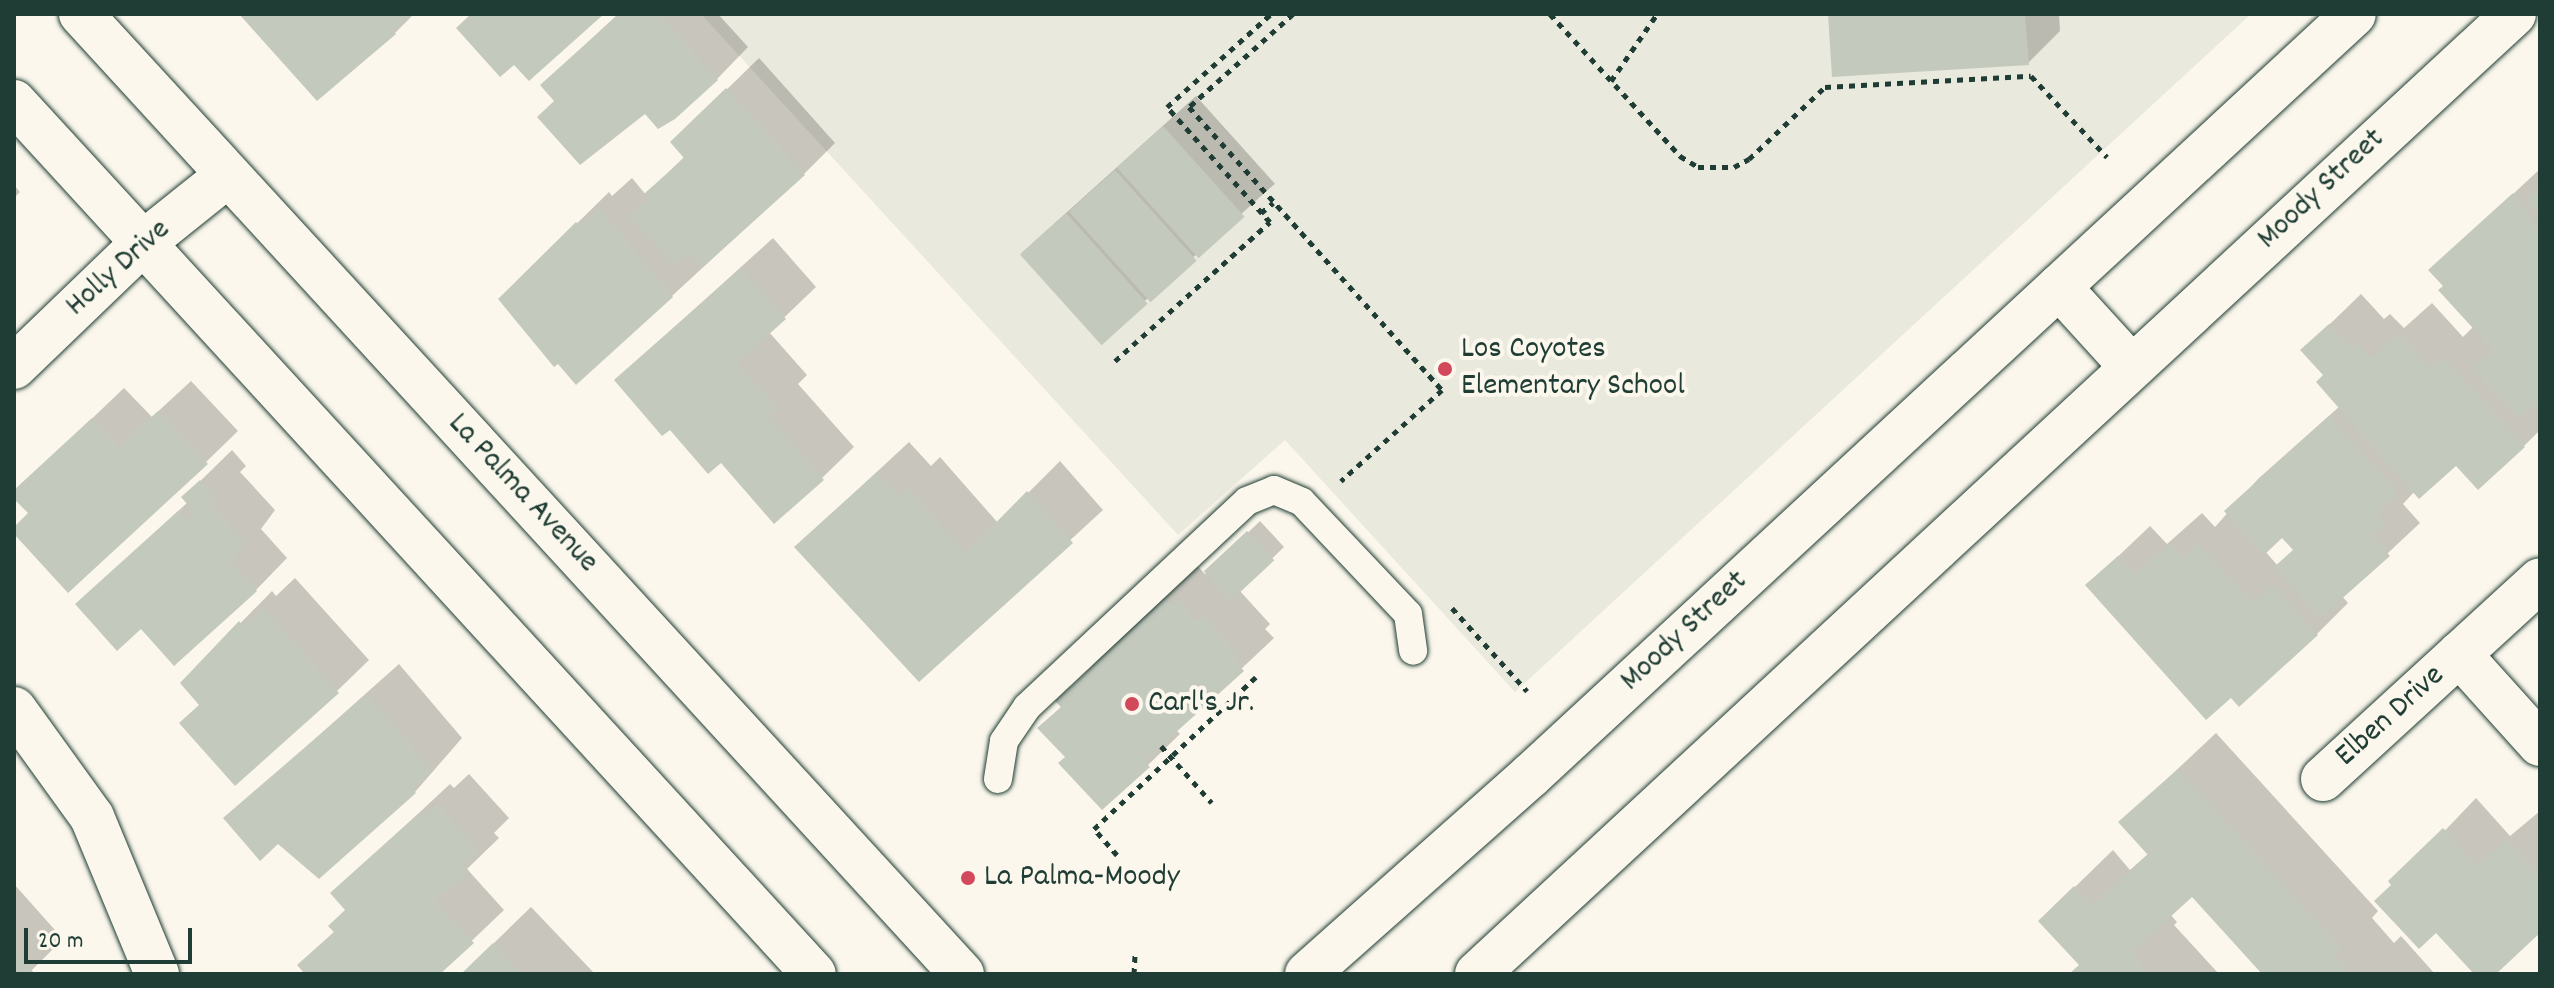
<!DOCTYPE html>
<style>
body{margin:0}
#map{position:relative;width:2554px;height:988px;overflow:hidden;background:#fbf7ec;font-family:Dekko,sans-serif}
div>[style]{position:absolute}
[style*='--x']{left:calc(var(--x)*1px);top:calc(var(--y)*1px);width:calc(var(--w)*1px);rotate:calc(var(--a)*1deg)}
.built>*{inset:0;background:#eae9de}
.shadow>*{inset:0;background:#0003;transform-origin:0 0}
.building>*{inset:0;background:#c4c9be;transform-origin:0 0}
.path>*{height:5px;margin-top:-2.5px;transform-origin:0;background:repeating-linear-gradient(90deg,#1f3d34 0 6px,transparent 0 12px)}
.roads{filter:drop-shadow(0 0 2px #1f3d34) drop-shadow(0 0 2px #1f3d34)}
.service>*{height:28px;margin:-14px;padding:0 14px;transform-origin:14px;border-radius:14px;background:#fbf7ec}
.minor>*{height:44px;margin:-22px;padding:0 22px;transform-origin:22px;border-radius:22px;background:#fbf7ec}
.secondary>*{height:44px;margin:-22px;padding:0 22px;transform-origin:22px;border-radius:22px;background:#fbf7ec}
.primary>*{height:44px;margin:-22px;padding:0 22px;transform-origin:22px;border-radius:22px;background:#fbf7ec}
.dots>*{width:22px;height:22px;translate:-50% -50%;box-sizing:border-box;border:4px solid #fbf7ec;border-radius:50%}
span{translate:-50% -50%;white-space:nowrap;text-align:center;line-height:1.15;-webkit-text-stroke:8px #fbf7ec;paint-order:stroke}
.street-label{font-size:32px;color:#1f3d34}
.poi-label{font-size:32px;color:#1f3d34}
.left{translate:0 -50%;text-align:left}
.frame{position:absolute;inset:0;border:16px solid #1f3d34;pointer-events:none}
.scale{position:absolute;left:24px;top:928px;width:168px;height:36px;box-sizing:border-box;border:4px solid #1f3d34;border-top:0;padding-left:10px;font-size:24px;line-height:28px;white-space:nowrap;color:#1f3d34;-webkit-text-stroke:6px #fbf7ec;paint-order:stroke}
</style>
<div id="map">
<div class="built">
<div style="clip-path:polygon(701px 14px,2251px 14px,1515px 692px,1285px 440px,1178px 535px)"></div>
</div>
<div class="shadow">
<div style="clip-path:polygon(243px 14px,414px 14px,395px 33px)"></div>
<div style="clip-path:polygon(618px 14px,718px 14px,748px 47px,717px 79px,645px 111px,556px 100px,542px 85px)"></div>
<div style="clip-path:polygon(1830px 14px,2059px 14px,2060px 31px,2028px 63px)"></div>
<div style="clip-path:polygon(759px 58px,835px 143px,804px 174px,672px 296px,500px 299px,609px 192px,612px 196px,632px 178px,646px 195px,685px 156px,673px 142px)"></div>
<div style="left:1196px;top:96px;width:118px;height:234px;rotate:48deg"></div>
<div style="clip-path:polygon(evenodd,2540px 169px,2540px 430px,2524px 446px,2456px 463px,2415px 491px,2403px 504px,2420px 523px,2342px 596px,2348px 603px,2317px 634px,2231px 695px,2088px 585px,2150px 526px,2167px 544px,2202px 513px,2215px 527px,2258px 479px,2340px 406px,2326px 375px,2303px 350px,2361px 294px,2384px 319px,2390px 314px,2404px 328px,2432px 303px,2463px 337px,2474px 326px,2431px 270px,2540px 169px,2282px 536px,2295px 549px,2278px 566px,2265px 551px,2282px 536px)"></div>
<div style="clip-path:polygon(14px 185px,20px 192px,14px 198px)"></div>
<div style="clip-path:polygon(773px 238px,816px 287px,769px 332px,807px 375px,798px 384px,854px 447px,822px 478px,721px 460px,670px 427px,616px 380px)"></div>
<div style="clip-path:polygon(191px 381px,238px 431px,206px 462px,14px 531px,30px 513px,14px 493px,124px 388px,152px 417px)"></div>
<div style="clip-path:polygon(909px 442px,931px 466px,940px 457px,998px 523px,1060px 461px,1103px 510px,919px 679px,796px 547px)"></div>
<div style="clip-path:polygon(232px 450px,246px 466px,240px 472px,275px 510px,261px 529px,287px 558px,256px 590px,141px 626px,77px 604px,188px 502px,184px 497px)"></div>
<div style="clip-path:polygon(1260px 521px,1284px 547px,1239px 590px,1270px 624px,1265px 629px,1274px 638px,1176px 730px,1180px 734px,1148px 765px,1067px 757px,1040px 728px,1062px 706px,1058px 701px,1194px 562px,1205px 574px)"></div>
<div style="clip-path:polygon(295px 578px,369px 660px,337px 691px,201px 704px,182px 683px,272px 591px,276px 596px)"></div>
<div style="clip-path:polygon(399px 664px,462px 738px,415px 792px,319px 877px,278px 842px,226px 818px)"></div>
<div style="clip-path:polygon(2216px 733px,2378px 911px,2372px 918px,2394px 943px,2401px 936px,2435px 974px,2265px 974px,2192px 894px,2170px 914px,2177px 922px,2174px 925px,2219px 974px,2071px 974px,2081px 964px,2040px 921px,2113px 850px,2130px 870px,2149px 853px,2121px 822px)"></div>
<div style="clip-path:polygon(469px 774px,509px 818px,494px 833px,499px 838px,467px 869px,504px 910px,437px 974px,308px 974px,300px 966px,335px 931px,347px 910px,333px 893px,450px 784px,454px 788px)"></div>
<div style="clip-path:polygon(2476px 798px,2510px 836px,2540px 811px,2540px 926px,2492px 974px,2477px 974px,2394px 884px)"></div>
<div style="clip-path:polygon(14px 884px,63px 939px,28px 974px,14px 974px)"></div>
<div style="clip-path:polygon(531px 907px,595px 974px,462px 974px)"></div>
</div>
<div class="building">
<div style="clip-path:polygon(239px 14px,411px 14px,393px 30px,396px 34px,317px 101px)"></div>
<div style="clip-path:polygon(471px 14px,604px 14px,529px 81px,514px 65px,500px 77px,456px 28px)"></div>
<div style="clip-path:polygon(619px 14px,659px 14px,718px 80px,675px 119px,658px 129px,645px 114px,580px 165px,537px 117px,554px 101px,540px 85px)"></div>
<div style="clip-path:polygon(1828px 14px,2025px 14px,2029px 65px,1832px 77px)"></div>
<div style="clip-path:polygon(726px 88px,805px 175px,702px 268px,687px 252px,674px 265px,629px 216px,648px 199px,644px 194px,684px 158px,670px 142px)"></div>
<div style="left:1163px;top:126px;width:122px;height:62px;rotate:48deg"></div>
<div style="left:1115px;top:170px;width:122px;height:62px;rotate:48deg"></div>
<div style="clip-path:polygon(2540px 188px,2540px 214px,2527px 200px)"></div>
<div style="clip-path:polygon(2513px 193px,2540px 232px,2540px 400px,2519px 419px,2473px 368px,2493px 350px,2438px 290px,2443px 286px,2428px 270px)"></div>
<div style="clip-path:polygon(599px 208px,673px 297px,576px 385px,558px 364px,554px 367px,498px 299px,576px 222px,580px 226px)"></div>
<div style="left:1066px;top:213px;width:122px;height:62px;rotate:48deg"></div>
<div style="clip-path:polygon(741px 268px,786px 319px,737px 363px,777px 408px,768px 416px,824px 480px,774px 524px,721px 463px,708px 474px,670px 430px,662px 436px,614px 380px)"></div>
<div style="clip-path:polygon(2329px 324px,2352px 349px,2358px 344px,2371px 358px,2399px 333px,2430px 367px,2442px 356px,2525px 447px,2478px 490px,2456px 466px,2419px 499px,2316px 382px,2323px 375px,2300px 350px)"></div>
<div style="clip-path:polygon(158px 411px,208px 464px,68px 593px,14px 534px,14px 527px,28px 513px,14px 499px,14px 490px,92px 418px,119px 447px)"></div>
<div style="clip-path:polygon(2329px 416px,2398px 493px,2377px 513px,2386px 523px,2372px 536px,2390px 556px,2320px 618px,2274px 567px,2293px 550px,2282px 538px,2264px 555px,2224px 511px)"></div>
<div style="clip-path:polygon(877px 472px,898px 496px,907px 487px,966px 553px,1027px 491px,1073px 543px,919px 682px,794px 547px)"></div>
<div style="clip-path:polygon(200px 480px,216px 499px,210px 504px,245px 543px,231px 562px,257px 591px,174px 666px,141px 629px,117px 651px,75px 604px,178px 511px,186px 521px,195px 513px,181px 497px)"></div>
<div style="left:1247px;top:531px;width:40px;height:59px;rotate:47deg"></div>
<div style="clip-path:polygon(2170px 543px,2183px 557px,2198px 543px,2252px 603px,2273px 585px,2318px 635px,2239px 707px,2231px 698px,2206px 720px,2085px 585px,2118px 556px,2134px 574px)"></div>
<div style="clip-path:polygon(1161px 592px,1173px 605px,1178px 600px,1197px 622px,1203px 616px,1240px 657px,1235px 661px,1244px 671px,1144px 761px,1150px 767px,1102px 810px,1058px 763px,1065px 757px,1037px 728px,1061px 707px,1055px 701px,1098px 662px,1092px 655px)"></div>
<div style="clip-path:polygon(263px 608px,339px 693px,235px 786px,179px 723px,199px 705px,180px 683px,239px 621px,243px 626px)"></div>
<div style="clip-path:polygon(367px 694px,432px 771px,412px 789px,416px 793px,319px 879px,278px 844px,260px 861px,223px 818px)"></div>
<div style="clip-path:polygon(2178px 769px,2342px 950px,2335px 956px,2351px 974px,2262px 974px,2192px 897px,2133px 951px,2147px 974px,2069px 974px,2079px 965px,2038px 921px,2074px 886px,2092px 906px,2148px 855px,2118px 822px)"></div>
<div style="clip-path:polygon(437px 804px,479px 851px,463px 865px,469px 871px,435px 901px,474px 943px,440px 974px,305px 974px,297px 965px,334px 932px,328px 926px,345px 910px,330px 893px,418px 814px,421px 818px)"></div>
<div style="clip-path:polygon(2443px 828px,2477px 866px,2506px 839px,2540px 876px,2540px 933px,2496px 974px,2474px 974px,2436px 933px,2419px 949px,2374px 901px,2391px 885px,2388px 881px)"></div>
<div style="clip-path:polygon(493px 943px,522px 974px,461px 974px)"></div>
<div style="clip-path:polygon(14px 950px,33px 972px,31px 974px,14px 974px)"></div>
</div>
<div class="path">
<div style="--x:1293;--y:14;--w:140;--a:138.2"></div>
<div style="--x:1189;--y:107;--w:380;--a:48.2"></div>
<div style="--x:1442;--y:390;--w:136;--a:138"></div>
<div style="--x:1550;--y:14;--w:193;--a:47.5"></div>
<div style="--x:1680;--y:156;--w:21;--a:31"></div>
<div style="--x:1698;--y:167;--w:36;--a:0"></div>
<div style="--x:1734;--y:167;--w:17;--a:-28"></div>
<div style="--x:1749;--y:159;--w:105;--a:-43.5"></div>
<div style="--x:1825;--y:87;--w:206;--a:-3.1"></div>
<div style="--x:2031;--y:76;--w:111;--a:46.8"></div>
<div style="--x:1611;--y:81;--w:81;--a:-55.5"></div>
<div style="--x:1261;--y:213;--w:16;--a:-40"></div>
<div style="--x:1115;--y:361;--w:208;--a:-41.9"></div>
<div style="--x:1270;--y:222;--w:154;--a:-131.8"></div>
<div style="--x:1167;--y:107;--w:140;--a:-41.8"></div>
<div style="--x:1452;--y:608;--w:112;--a:47.9"></div>
<div style="--x:1161;--y:746;--w:76;--a:48.2"></div>
<div style="--x:1117;--y:855;--w:35;--a:-131"></div>
<div style="--x:1094;--y:829;--w:222;--a:-43.2"></div>
<div style="--x:1134;--y:974;--w:19;--a:-87"></div>
</div>
<div class="roads">
<div class="service">
<div style="--x:998;--y:779;--w:38;--a:-81"></div>
<div style="--x:1004;--y:741;--w:41;--a:-55.9"></div>
<div style="--x:1027;--y:707;--w:301;--a:-43.1"></div>
<div style="--x:1247;--y:501;--w:29;--a:-22"></div>
<div style="--x:1274;--y:490;--w:30;--a:23"></div>
<div style="--x:1302;--y:502;--w:154;--a:46.6"></div>
<div style="--x:1408;--y:614;--w:37;--a:82"></div>
</div>
<div class="minor">
<div style="--x:14;--y:367;--w:179;--a:-43.9"></div>
<div style="--x:143;--y:243;--w:109;--a:-38.7"></div>
<div style="--x:2459;--y:654;--w:121;--a:48"></div>
<div style="--x:14;--y:709;--w:133;--a:54.2"></div>
<div style="--x:92;--y:817;--w:170;--a:67.5"></div>
<div style="--x:2323;--y:779;--w:294;--a:-42.5"></div>
</div>
<div class="secondary">
<div style="--x:2059;--y:287;--w:107;--a:47.7"></div>
<div style="--x:1307;--y:974;--w:298;--a:-41.6"></div>
<div style="--x:1530;--y:776;--w:1122;--a:-42.76"></div>
<div style="--x:1477;--y:974;--w:1413;--a:-42.79"></div>
</div>
<div class="primary">
<div style="--x:81;--y:14;--w:1303;--a:47.46"></div>
<div style="--x:14;--y:102;--w:1183;--a:47.47"></div>
</div>
</div>
<div class="dots">
<div style="left:1445px;top:369px;background:#d1495b"></div>
<div style="left:1132px;top:704px;background:#d1495b"></div>
<div style="left:968px;top:878px;background:#d1495b"></div>
</div>
<div class="street-label">
<span style="left:2322px;top:190px;rotate:-43deg">Moody Street</span>
<span style="left:119px;top:269px;rotate:-42deg">Holly Drive</span>
<span style="left:522px;top:494px;rotate:47deg">La Palma Avenue</span>
<span style="left:1685px;top:632px;rotate:-43deg">Moody Street</span>
<span style="left:2391px;top:717px;rotate:-42deg">Elben Drive</span>
</div>
<div class="poi-label">
<span class="left" style="left:1461px;top:369px">Los Coyotes<br>Elementary School</span>
<span class="left" style="left:1148px;top:704px">Carl's Jr.</span>
<span class="left" style="left:984px;top:878px">La Palma-Moody</span>
</div>
<div class="frame"></div>
<div class="scale">20 m</div>
</div>
